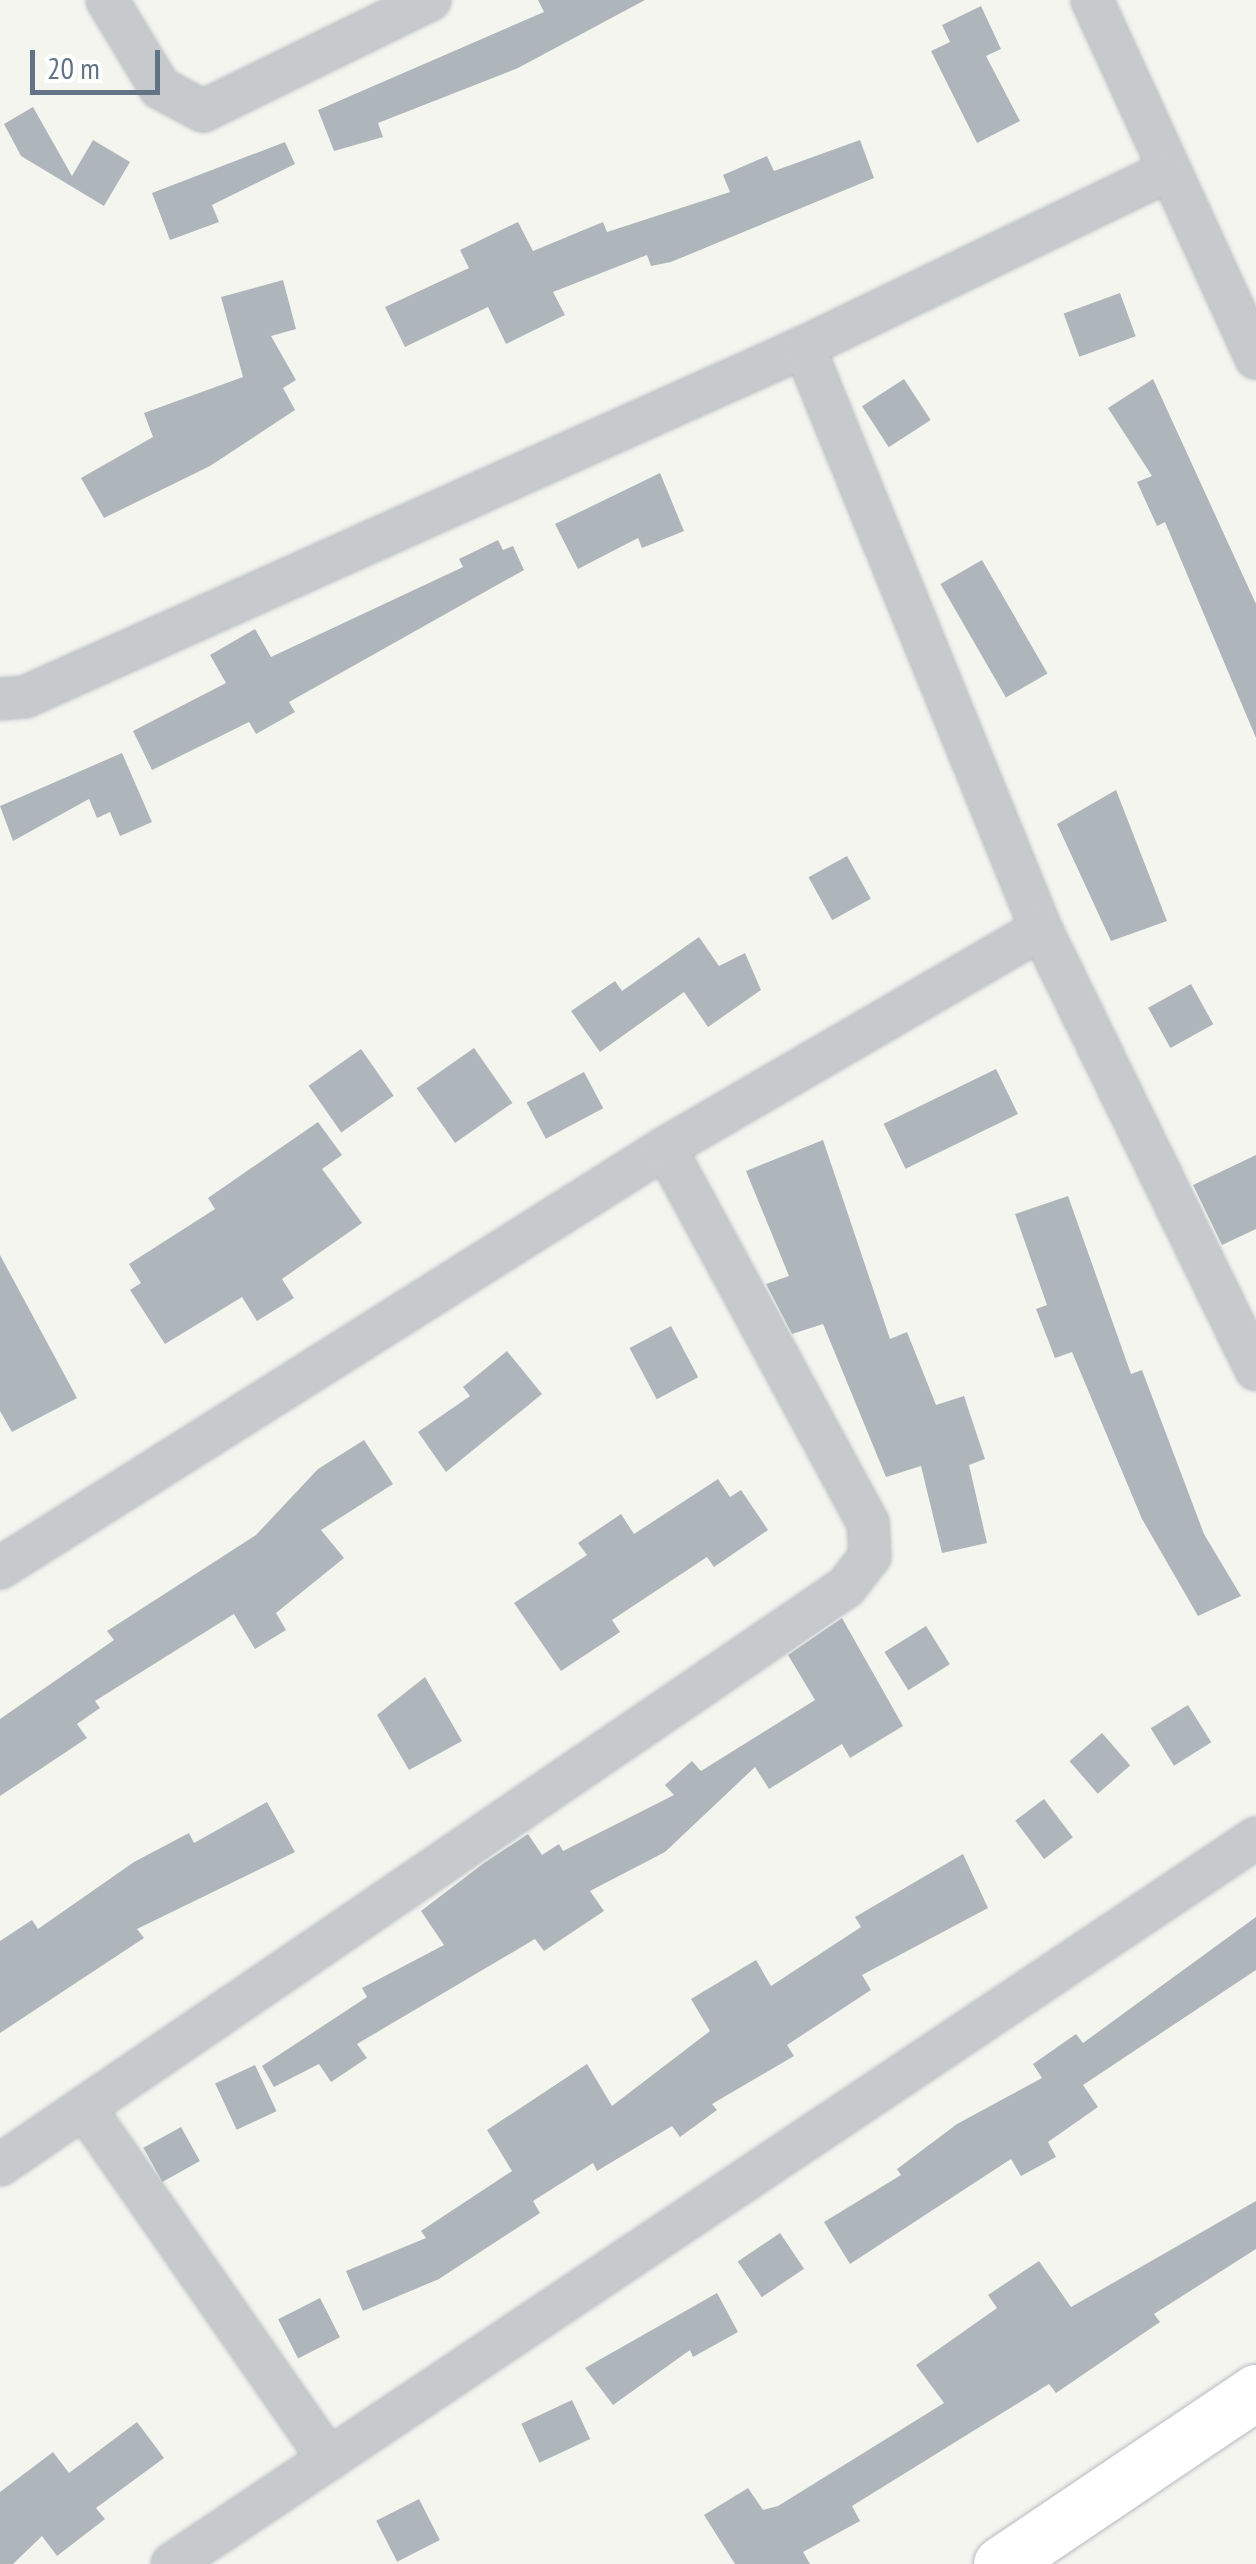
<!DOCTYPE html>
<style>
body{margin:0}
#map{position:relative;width:1256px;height:2564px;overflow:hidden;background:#f5f5f0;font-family:"PT Sans Narrow",sans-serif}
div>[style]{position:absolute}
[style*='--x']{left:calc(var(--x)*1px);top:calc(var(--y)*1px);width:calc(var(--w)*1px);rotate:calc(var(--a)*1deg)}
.building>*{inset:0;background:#aeb6bb;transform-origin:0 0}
.roads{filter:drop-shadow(0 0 2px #b6bbc0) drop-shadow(0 0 2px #b6bbc0)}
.street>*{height:40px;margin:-20px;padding:0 20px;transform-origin:20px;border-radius:20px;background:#c7cacd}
.secondary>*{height:55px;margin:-27.5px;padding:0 27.5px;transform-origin:27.5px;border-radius:27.5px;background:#fff}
span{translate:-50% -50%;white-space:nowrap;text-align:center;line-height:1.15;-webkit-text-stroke:10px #fff;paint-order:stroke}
.scale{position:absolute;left:30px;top:50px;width:130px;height:45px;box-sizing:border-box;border:5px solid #617384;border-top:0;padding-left:12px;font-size:30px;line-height:35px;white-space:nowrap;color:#617384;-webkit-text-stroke:8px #fff;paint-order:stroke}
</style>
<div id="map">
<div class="building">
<div style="clip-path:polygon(538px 0,645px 0,518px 68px,378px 123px,383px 137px,334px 151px,318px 110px,544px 12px)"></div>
<div style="clip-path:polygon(981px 6px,1001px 49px,986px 56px,1020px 121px,977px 143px,931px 51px,950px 42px,942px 25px)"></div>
<div style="clip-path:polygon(33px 107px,72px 176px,93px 140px,130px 162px,104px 206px,21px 156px,4px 124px)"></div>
<div style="clip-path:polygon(860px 140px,874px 178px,671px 262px,651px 266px,647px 255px,553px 292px,565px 315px,506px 344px,488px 307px,405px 347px,385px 307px,469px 268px,460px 250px,518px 222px,533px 251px,603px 222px,607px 232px,730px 192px,723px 175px,767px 156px,774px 171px)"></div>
<div style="clip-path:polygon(285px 142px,295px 164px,212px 205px,219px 222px,170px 240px,152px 193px)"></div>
<div style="clip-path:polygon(283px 280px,296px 329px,271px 336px,296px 380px,283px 388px,295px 410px,210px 466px,104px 518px,81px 478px,153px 437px,144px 413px,243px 377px,221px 297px)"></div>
<div style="left:1120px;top:293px;width:46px;height:60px;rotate:70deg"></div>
<div style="left:904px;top:379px;width:49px;height:50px;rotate:57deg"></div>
<div style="clip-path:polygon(1153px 379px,1256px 604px,1256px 738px,1165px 522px,1157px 526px,1137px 482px,1152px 476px,1108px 408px)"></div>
<div style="clip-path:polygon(660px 473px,684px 531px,642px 548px,638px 538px,578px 569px,555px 524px)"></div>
<div style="clip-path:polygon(498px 540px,503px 550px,513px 546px,524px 570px,289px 702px,295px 712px,256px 734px,249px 722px,152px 770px,133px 731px,226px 683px,210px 655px,255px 629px,271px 657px,463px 567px,459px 559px)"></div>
<div style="left:982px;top:560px;width:131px;height:48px;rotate:60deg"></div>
<div style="clip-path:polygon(122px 753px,152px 822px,120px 836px,110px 812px,97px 818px,89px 799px,13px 841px,0 806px)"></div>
<div style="clip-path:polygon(1116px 790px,1167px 921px,1111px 941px,1057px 824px)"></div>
<div style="left:847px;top:856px;width:49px;height:44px;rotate:61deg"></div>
<div style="clip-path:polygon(699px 937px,719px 966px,745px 953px,761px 990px,708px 1027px,684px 992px,600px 1052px,571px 1011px,615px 981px,622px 991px)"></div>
<div style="left:1191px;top:984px;width:46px;height:49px;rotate:61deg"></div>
<div style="left:474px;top:1048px;width:67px;height:70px;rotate:55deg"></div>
<div style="left:361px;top:1049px;width:57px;height:64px;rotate:55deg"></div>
<div style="left:996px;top:1069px;width:50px;height:125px;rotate:64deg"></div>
<div style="left:584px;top:1072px;width:41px;height:65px;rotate:62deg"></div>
<div style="clip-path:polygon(318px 1122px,342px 1155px,322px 1169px,362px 1223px,282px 1279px,294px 1298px,257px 1321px,242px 1297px,165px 1344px,130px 1290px,141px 1283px,129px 1264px,215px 1209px,208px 1198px)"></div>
<div style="clip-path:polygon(823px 1140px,890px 1339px,907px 1332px,936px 1405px,964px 1396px,985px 1459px,969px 1465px,987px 1543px,942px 1553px,921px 1466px,886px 1477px,823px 1324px,792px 1334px,766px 1284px,789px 1276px,746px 1171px)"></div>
<div style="clip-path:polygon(1256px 1155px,1256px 1229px,1222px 1245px,1193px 1185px)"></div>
<div style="clip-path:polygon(1068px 1196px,1131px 1374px,1142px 1370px,1204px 1534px,1241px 1596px,1198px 1616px,1142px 1519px,1072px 1352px,1055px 1358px,1036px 1309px,1047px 1305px,1015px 1214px)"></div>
<div style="clip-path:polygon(0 1255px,77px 1398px,12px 1432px,0 1411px)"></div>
<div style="left:671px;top:1326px;width:58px;height:47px;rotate:62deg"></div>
<div style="clip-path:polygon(507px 1351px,542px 1394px,446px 1472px,418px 1432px,470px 1396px,463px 1387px)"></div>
<div style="clip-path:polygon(364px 1440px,393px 1484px,321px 1530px,344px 1558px,276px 1613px,286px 1630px,255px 1649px,234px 1614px,95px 1701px,100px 1708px,77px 1724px,87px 1738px,0 1796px,0 1719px,114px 1640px,107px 1631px,256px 1535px,318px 1469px)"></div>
<div style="clip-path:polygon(718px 1479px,730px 1497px,741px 1490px,768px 1530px,714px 1567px,707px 1557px,612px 1620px,620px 1632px,561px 1671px,514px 1603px,587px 1555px,578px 1543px,621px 1514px,634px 1534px)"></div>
<div style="clip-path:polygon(842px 1618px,903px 1726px,850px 1758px,842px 1744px,769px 1789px,755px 1767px,665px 1852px,590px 1891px,604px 1911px,544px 1951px,535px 1939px,357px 2044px,367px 2058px,331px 2082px,319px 2064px,274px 2087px,262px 2066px,367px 1997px,362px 1988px,444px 1945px,421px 1911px,484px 1863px,528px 1834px,542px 1855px,559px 1844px,563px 1851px,674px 1795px,665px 1785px,692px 1761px,701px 1771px,815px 1700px,788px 1655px)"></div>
<div style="left:926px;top:1626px;width:45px;height:49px;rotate:58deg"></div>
<div style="clip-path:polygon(425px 1677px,462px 1741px,409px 1770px,377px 1715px)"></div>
<div style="left:1188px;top:1705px;width:44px;height:44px;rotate:58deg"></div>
<div style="left:1102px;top:1733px;width:43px;height:43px;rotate:49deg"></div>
<div style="left:1044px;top:1799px;width:48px;height:36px;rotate:53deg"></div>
<div style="clip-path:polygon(267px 1802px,295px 1852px,137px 1929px,144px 1938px,0 2033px,0 1941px,32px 1920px,38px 1929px,134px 1862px,189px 1833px,194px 1843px)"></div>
<div style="clip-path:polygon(963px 1854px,988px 1908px,862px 1975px,871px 1990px,787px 2045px,794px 2056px,712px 2104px,717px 2110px,680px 2137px,672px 2126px,597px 2171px,593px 2163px,533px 2201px,540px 2213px,439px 2279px,363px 2311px,346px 2271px,426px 2238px,421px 2231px,512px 2171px,487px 2130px,587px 2064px,612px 2106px,710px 2031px,691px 1999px,756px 1960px,771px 1986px,861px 1927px,855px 1917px)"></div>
<div style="clip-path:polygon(1256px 1917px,1256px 1970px,1083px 2085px,1098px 2107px,1048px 2142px,1056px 2157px,1021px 2176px,1011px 2159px,850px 2264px,824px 2222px,901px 2175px,897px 2169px,957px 2124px,1042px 2078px,1033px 2064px,1076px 2034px,1083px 2043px)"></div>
<div style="left:255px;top:2065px;width:51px;height:44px;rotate:65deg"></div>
<div style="left:181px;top:2127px;width:39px;height:43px;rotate:61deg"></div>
<div style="clip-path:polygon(1256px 2201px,1256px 2249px,1154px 2314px,1160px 2322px,1056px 2393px,1049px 2384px,852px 2506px,860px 2521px,803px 2552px,810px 2564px,735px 2564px,704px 2515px,748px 2488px,763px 2510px,778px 2506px,944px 2403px,916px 2365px,997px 2308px,988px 2295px,1039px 2261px,1071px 2307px)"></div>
<div style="left:780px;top:2233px;width:43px;height:51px;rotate:56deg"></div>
<div style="clip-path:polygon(717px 2293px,738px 2332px,693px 2357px,690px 2350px,613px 2405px,585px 2368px)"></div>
<div style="left:320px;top:2298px;width:44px;height:47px;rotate:63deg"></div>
<div style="left:572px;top:2400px;width:43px;height:56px;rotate:65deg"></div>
<div style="clip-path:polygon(137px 2422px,164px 2458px,96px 2508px,105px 2519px,57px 2556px,42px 2536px,13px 2564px,0 2564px,0 2492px,53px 2452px,69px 2473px)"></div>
<div style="left:419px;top:2499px;width:46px;height:48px;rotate:63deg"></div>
</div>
<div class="roads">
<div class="street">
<div style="--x:107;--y:0;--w:103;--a:58.9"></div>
<div style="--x:160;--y:88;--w:49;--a:28.1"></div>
<div style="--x:203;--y:111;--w:253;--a:-26.1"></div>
<div style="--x:1092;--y:0;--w:394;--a:65.4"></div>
<div style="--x:804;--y:347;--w:628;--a:67.84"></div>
<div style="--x:1041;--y:929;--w:490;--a:64"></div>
<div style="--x:0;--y:699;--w:25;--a:-5"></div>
<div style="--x:25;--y:697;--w:854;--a:-24.19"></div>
<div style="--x:804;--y:347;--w:400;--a:-25.8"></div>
<div style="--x:0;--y:1568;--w:787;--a:-32.28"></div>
<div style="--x:88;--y:2113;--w:422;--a:55.2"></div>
<div style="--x:0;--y:2165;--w:1025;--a:-34.34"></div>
<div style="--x:846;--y:1587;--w:39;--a:-52"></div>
<div style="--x:870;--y:1556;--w:33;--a:-93"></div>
<div style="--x:868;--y:1523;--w:426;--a:-118.4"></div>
<div style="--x:665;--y:1148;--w:435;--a:-30.2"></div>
<div style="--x:172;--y:2564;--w:1305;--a:-33.81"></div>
</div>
<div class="secondary">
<div style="--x:1001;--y:2564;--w:308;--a:-34"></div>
</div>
</div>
<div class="scale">20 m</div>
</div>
